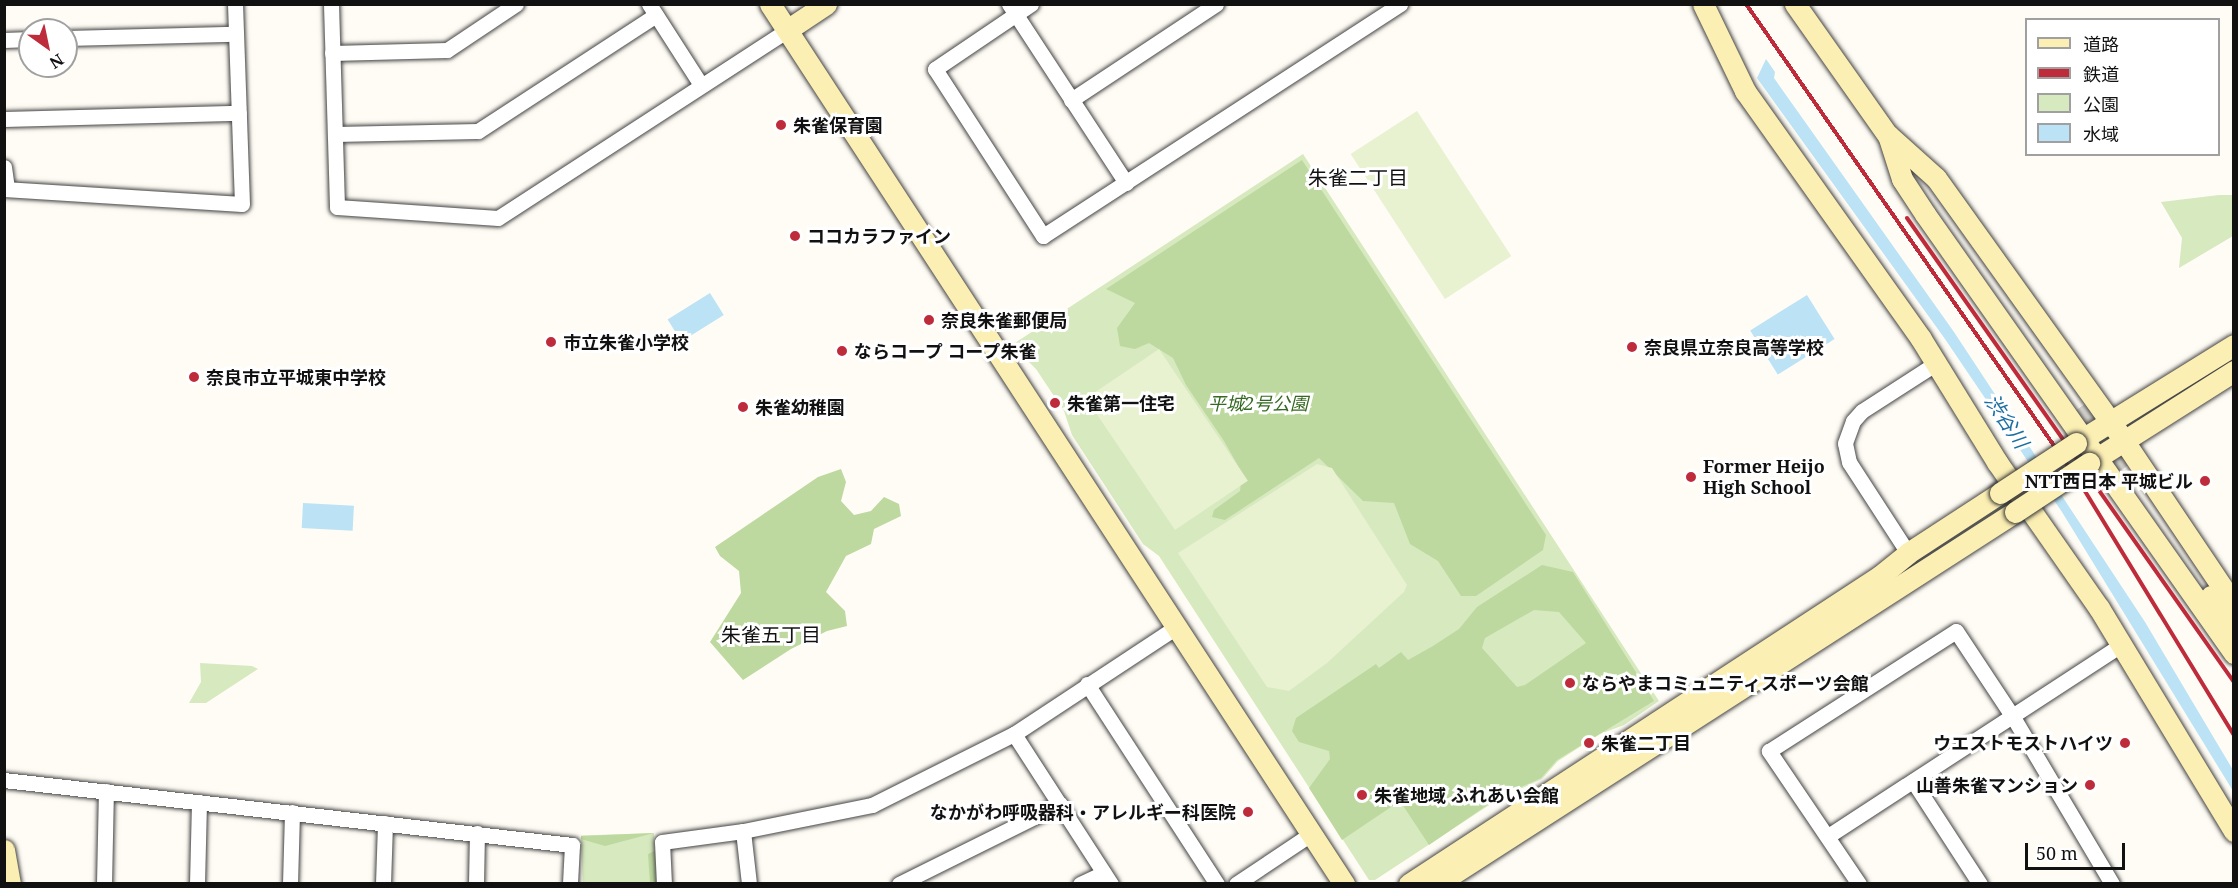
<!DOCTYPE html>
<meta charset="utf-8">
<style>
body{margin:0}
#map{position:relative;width:2238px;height:888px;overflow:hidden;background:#fffcf5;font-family:"Noto Serif","Noto Sans JP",serif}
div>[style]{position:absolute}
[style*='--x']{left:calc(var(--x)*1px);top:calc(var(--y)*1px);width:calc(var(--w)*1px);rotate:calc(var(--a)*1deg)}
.green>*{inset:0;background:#d7e9bf;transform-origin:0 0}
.forest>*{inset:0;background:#bdd99f}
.pitch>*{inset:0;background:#e8f1d0;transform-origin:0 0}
.water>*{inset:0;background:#bbe3f5;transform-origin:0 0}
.secondary-tunnel>*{height:21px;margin-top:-10.5px;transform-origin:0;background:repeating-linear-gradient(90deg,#dbd9d3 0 21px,transparent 0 31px)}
.roads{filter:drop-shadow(0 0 2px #444) drop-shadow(0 0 2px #444)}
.street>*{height:15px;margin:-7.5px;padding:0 7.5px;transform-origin:7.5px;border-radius:7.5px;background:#fff}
.secondary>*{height:21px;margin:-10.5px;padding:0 10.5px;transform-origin:10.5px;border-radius:10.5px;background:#fcefb3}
.rail>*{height:4px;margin:-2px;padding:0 2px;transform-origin:2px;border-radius:2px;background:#be2c3c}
.bridges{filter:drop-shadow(0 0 2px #333) drop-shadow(0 0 2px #333)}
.secondary-bridge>*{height:21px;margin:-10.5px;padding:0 10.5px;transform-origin:10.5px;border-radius:10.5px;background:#fcefb3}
.dots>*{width:16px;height:16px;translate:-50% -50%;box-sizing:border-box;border:3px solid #fff;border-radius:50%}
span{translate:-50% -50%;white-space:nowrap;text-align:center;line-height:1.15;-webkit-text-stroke:6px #fff;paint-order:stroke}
.poi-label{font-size:18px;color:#111;font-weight:700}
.left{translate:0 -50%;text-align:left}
.right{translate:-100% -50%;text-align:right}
.park-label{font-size:18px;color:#356822;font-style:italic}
.neighbourhood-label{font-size:20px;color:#111}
.water-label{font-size:20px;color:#1d6fa0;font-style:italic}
.frame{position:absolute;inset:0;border:6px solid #111;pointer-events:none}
.legend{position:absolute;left:2025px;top:18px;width:195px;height:138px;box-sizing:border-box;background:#fff;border:2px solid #a0a0a0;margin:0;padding:8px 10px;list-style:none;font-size:18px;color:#111}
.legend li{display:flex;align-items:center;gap:12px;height:30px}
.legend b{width:30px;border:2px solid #a0a0a0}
.north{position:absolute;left:18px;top:18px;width:60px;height:60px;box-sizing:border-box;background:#fff;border:2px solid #a0a0a0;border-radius:50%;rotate:147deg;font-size:16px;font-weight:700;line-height:24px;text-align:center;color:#111}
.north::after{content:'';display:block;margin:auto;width:21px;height:27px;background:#be2c3c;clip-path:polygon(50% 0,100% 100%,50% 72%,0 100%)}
.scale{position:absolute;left:2025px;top:843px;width:100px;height:27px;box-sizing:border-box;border:3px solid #111;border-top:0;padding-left:8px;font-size:18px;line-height:21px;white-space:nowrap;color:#111;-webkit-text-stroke:4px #fff;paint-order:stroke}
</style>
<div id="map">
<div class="green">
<div style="clip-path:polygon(1303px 154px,1659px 701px,1624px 725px,1600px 734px,1558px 761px,1542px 779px,1500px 798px,1375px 880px,1369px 880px,1159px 556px,1143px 544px,1072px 435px,1064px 411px,1036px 369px,1012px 345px)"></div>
<div style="clip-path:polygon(2219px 195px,2233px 195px,2233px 236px,2179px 268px,2182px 238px,2161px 202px)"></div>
<div style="clip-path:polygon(200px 663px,252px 666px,258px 669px,206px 703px,189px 703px,201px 682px)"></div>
<div style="left:654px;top:833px;width:50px;height:73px;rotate:88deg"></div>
</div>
<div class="forest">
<div style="clip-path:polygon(1302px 160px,1546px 535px,1543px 550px,1476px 596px,1461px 596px,1438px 561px,1410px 544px,1394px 503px,1363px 501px,1319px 458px,1225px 520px,1212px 517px,1214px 510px,1240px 491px,1242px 473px,1224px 441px,1186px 385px,1173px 358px,1149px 343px,1135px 349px,1120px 346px,1117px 328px,1135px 303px,1106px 289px)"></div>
<div style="clip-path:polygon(841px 469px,846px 482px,841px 501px,854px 515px,871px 511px,884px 497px,899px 504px,901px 516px,874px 529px,871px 544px,846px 556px,826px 592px,845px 611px,847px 626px,827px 631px,791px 649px,743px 680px,710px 642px,741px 593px,739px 571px,720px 556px,715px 547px,818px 477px)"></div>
<div style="clip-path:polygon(evenodd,1542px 565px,1573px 572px,1654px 701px,1557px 760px,1541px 778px,1499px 797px,1429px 845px,1400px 801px,1342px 840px,1309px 788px,1330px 759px,1329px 751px,1299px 742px,1292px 731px,1296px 718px,1376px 664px,1379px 668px,1401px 652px,1408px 660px,1433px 646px,1459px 629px,1477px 607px,1542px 565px,1534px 610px,1559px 612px,1586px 643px,1525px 685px,1517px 687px,1482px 648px,1485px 638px,1534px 610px)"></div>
<div style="clip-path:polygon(654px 833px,605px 846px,581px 839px,581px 836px)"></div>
<div style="clip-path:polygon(655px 851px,656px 883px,650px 883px,648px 854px)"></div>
</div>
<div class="pitch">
<div style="left:1417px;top:111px;width:173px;height:79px;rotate:57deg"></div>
<div style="left:1159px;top:349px;width:159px;height:88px;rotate:56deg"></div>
<div style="clip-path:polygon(1317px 464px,1332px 468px,1407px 585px,1404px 592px,1327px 663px,1289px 691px,1267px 687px,1178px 553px)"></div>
</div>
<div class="water">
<div style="clip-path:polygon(1766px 59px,1775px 72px,1774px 78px,1954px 332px,2145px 622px,2233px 770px,2233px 791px,2062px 512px,1945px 339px,1757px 78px)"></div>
<div style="left:710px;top:293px;width:26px;height:50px;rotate:58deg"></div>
<div style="left:1807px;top:295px;width:52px;height:67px;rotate:58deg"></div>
<div style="left:303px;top:503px;width:51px;height:25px;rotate:3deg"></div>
</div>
<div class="secondary-tunnel">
<div style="--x:2077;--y:409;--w:75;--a:54.2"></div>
</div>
<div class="roads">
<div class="street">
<div style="--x:331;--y:4;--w:203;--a:88.3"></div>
<div style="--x:337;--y:207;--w:161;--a:3.9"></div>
<div style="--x:498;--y:218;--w:345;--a:-33"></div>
<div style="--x:649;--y:4;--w:96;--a:57.3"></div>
<div style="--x:1009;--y:4;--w:214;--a:56.8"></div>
<div style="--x:1031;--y:4;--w:116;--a:145.9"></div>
<div style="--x:935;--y:69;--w:199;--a:57.1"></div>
<div style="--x:1043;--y:236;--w:426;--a:-33"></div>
<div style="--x:66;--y:38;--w:169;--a:-1.4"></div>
<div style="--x:4;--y:40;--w:26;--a:-2"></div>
<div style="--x:332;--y:53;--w:115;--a:-1.5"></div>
<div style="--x:447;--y:50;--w:83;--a:-33.7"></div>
<div style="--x:1071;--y:100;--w:174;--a:-33.5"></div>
<div style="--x:4;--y:119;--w:235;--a:-1.5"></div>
<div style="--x:335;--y:134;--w:143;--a:-1.2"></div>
<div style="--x:478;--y:131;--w:212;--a:-33.1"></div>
<div style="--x:4;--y:167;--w:21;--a:82"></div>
<div style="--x:4;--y:189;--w:238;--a:3.6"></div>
<div style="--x:242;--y:204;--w:200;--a:-92"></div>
<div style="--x:1908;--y:553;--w:108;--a:-123"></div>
<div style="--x:1849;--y:462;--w:19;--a:-102"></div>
<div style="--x:1845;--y:443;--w:23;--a:-70"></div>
<div style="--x:1853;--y:421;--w:13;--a:-48"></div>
<div style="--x:1862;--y:411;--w:87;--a:-32.8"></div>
<div style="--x:1087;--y:684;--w:239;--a:57"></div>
<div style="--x:1014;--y:734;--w:179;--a:57.1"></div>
<div style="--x:4;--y:780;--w:572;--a:6.53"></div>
<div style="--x:572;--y:845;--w:39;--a:93"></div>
<div style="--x:1913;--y:781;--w:123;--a:57"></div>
<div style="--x:743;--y:831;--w:53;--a:83.5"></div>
<div style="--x:1828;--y:836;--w:351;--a:-33.1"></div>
<div style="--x:104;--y:884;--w:93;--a:-88.8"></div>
<div style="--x:197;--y:884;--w:82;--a:-88.6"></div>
<div style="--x:290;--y:884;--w:72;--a:-88.4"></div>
<div style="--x:383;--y:884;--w:61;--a:-88.1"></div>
<div style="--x:476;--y:884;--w:51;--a:-88.9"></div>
<div style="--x:664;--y:884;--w:42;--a:-92.7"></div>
<div style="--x:662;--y:842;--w:82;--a:-7.7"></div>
<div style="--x:743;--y:831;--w:132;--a:-11.4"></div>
<div style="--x:872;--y:805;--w:159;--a:-26.6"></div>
<div style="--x:1014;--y:734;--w:193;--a:-33.4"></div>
<div style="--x:899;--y:884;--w:180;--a:-26.4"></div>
<div style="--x:1080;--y:884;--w:26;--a:-25"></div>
<div style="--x:1236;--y:884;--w:90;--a:-33.7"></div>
<div style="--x:1859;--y:884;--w:161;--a:-124.1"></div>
<div style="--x:1769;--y:751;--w:222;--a:-32.7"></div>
<div style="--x:1956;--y:631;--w:103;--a:56.5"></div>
<div style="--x:2013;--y:717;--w:194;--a:59.3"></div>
</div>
<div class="secondary">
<div style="--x:770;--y:4;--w:1051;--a:56.88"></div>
<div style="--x:1703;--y:4;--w:97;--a:64.2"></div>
<div style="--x:1745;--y:91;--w:304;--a:54.6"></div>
<div style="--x:1921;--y:339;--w:145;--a:58.3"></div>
<div style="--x:1997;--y:462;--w:178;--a:55.1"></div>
<div style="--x:2099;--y:608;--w:261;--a:58.8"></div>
<div style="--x:1795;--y:4;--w:175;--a:54.8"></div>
<div style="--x:787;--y:30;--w:47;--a:-33.7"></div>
<div style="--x:1888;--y:135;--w:46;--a:72.3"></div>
<div style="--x:1902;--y:179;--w:42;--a:56.7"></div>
<div style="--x:1925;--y:214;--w:537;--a:54.86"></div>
<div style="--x:1888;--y:135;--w:64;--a:41.9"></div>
<div style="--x:1936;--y:178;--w:323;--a:54.4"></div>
<div style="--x:2124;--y:441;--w:197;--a:56.1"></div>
<div style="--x:2076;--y:443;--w:186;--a:-31.8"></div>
<div style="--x:2089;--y:463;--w:172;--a:-32.4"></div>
<div style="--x:2211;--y:596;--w:39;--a:53"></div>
<div style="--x:4;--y:850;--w:35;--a:80"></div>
<div style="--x:1409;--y:884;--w:563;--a:-33.18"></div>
<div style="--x:1880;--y:576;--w:36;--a:-39"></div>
<div style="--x:1908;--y:553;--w:110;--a:-33.1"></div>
<div style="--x:1437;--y:884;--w:687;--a:-32.77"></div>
</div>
</div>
<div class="rail">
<div style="--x:1746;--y:4;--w:584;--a:55.11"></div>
<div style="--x:2080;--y:483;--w:295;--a:58.6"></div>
<div style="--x:1907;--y:218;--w:568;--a:54.83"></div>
</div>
<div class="bridges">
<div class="secondary-bridge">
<div style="--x:2000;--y:493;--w:91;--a:-33.3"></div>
<div style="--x:2015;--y:512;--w:89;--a:-33.5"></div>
</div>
</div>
<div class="dots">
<div style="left:781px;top:125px;background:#be2c3c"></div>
<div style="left:795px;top:236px;background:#be2c3c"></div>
<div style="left:929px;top:320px;background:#be2c3c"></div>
<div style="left:551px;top:342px;background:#be2c3c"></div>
<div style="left:1632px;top:347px;background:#be2c3c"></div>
<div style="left:842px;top:351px;background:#be2c3c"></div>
<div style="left:194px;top:377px;background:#be2c3c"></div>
<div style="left:1055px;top:403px;background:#be2c3c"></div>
<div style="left:743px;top:407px;background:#be2c3c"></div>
<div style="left:1691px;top:477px;background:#be2c3c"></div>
<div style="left:2205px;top:481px;background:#be2c3c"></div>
<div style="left:1570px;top:683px;background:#be2c3c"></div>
<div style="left:1589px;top:743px;background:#be2c3c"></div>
<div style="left:2125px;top:743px;background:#be2c3c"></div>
<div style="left:2090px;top:785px;background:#be2c3c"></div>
<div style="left:1362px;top:795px;background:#be2c3c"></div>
<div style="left:1248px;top:812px;background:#be2c3c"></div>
</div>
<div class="poi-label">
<span class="left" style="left:793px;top:125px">朱雀保育園</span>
<span class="left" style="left:807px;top:236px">ココカラファイン</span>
<span class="left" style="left:941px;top:320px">奈良朱雀郵便局</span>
<span class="left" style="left:563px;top:342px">市立朱雀小学校</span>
<span class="left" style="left:1644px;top:347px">奈良県立奈良高等学校</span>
<span class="left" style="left:854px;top:351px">ならコープ コープ朱雀</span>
<span class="left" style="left:206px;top:377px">奈良市立平城東中学校</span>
<span class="left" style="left:1067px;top:403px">朱雀第一住宅</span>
<span class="left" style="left:755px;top:407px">朱雀幼稚園</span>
<span class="left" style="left:1703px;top:477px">Former Heijo<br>High School</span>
<span class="right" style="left:2193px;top:481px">NTT西日本 平城ビル</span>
<span class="left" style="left:1582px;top:683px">ならやまコミュニティスポーツ会館</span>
<span class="left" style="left:1601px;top:743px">朱雀二丁目</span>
<span class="right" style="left:2113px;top:743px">ウエストモストハイツ</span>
<span class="right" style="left:2078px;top:785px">山善朱雀マンション</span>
<span class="left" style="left:1374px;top:795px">朱雀地域 ふれあい会館</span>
<span class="right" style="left:1236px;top:812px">なかがわ呼吸器科・アレルギー科医院</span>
</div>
<div class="park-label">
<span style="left:1258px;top:403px">平城2号公園</span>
</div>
<div class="neighbourhood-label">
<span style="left:1358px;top:177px">朱雀二丁目</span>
<span style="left:771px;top:634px">朱雀五丁目</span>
</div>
<div class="water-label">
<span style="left:2007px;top:421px;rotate:56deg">渋谷川</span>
</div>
<div class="frame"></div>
<ul class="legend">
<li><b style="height:8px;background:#fcefb3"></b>道路</li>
<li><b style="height:8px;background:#be2c3c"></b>鉄道</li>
<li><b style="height:16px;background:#d7e9bf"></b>公園</li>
<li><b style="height:16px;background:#bbe3f5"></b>水域</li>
</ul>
<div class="north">N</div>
<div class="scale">50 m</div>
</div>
